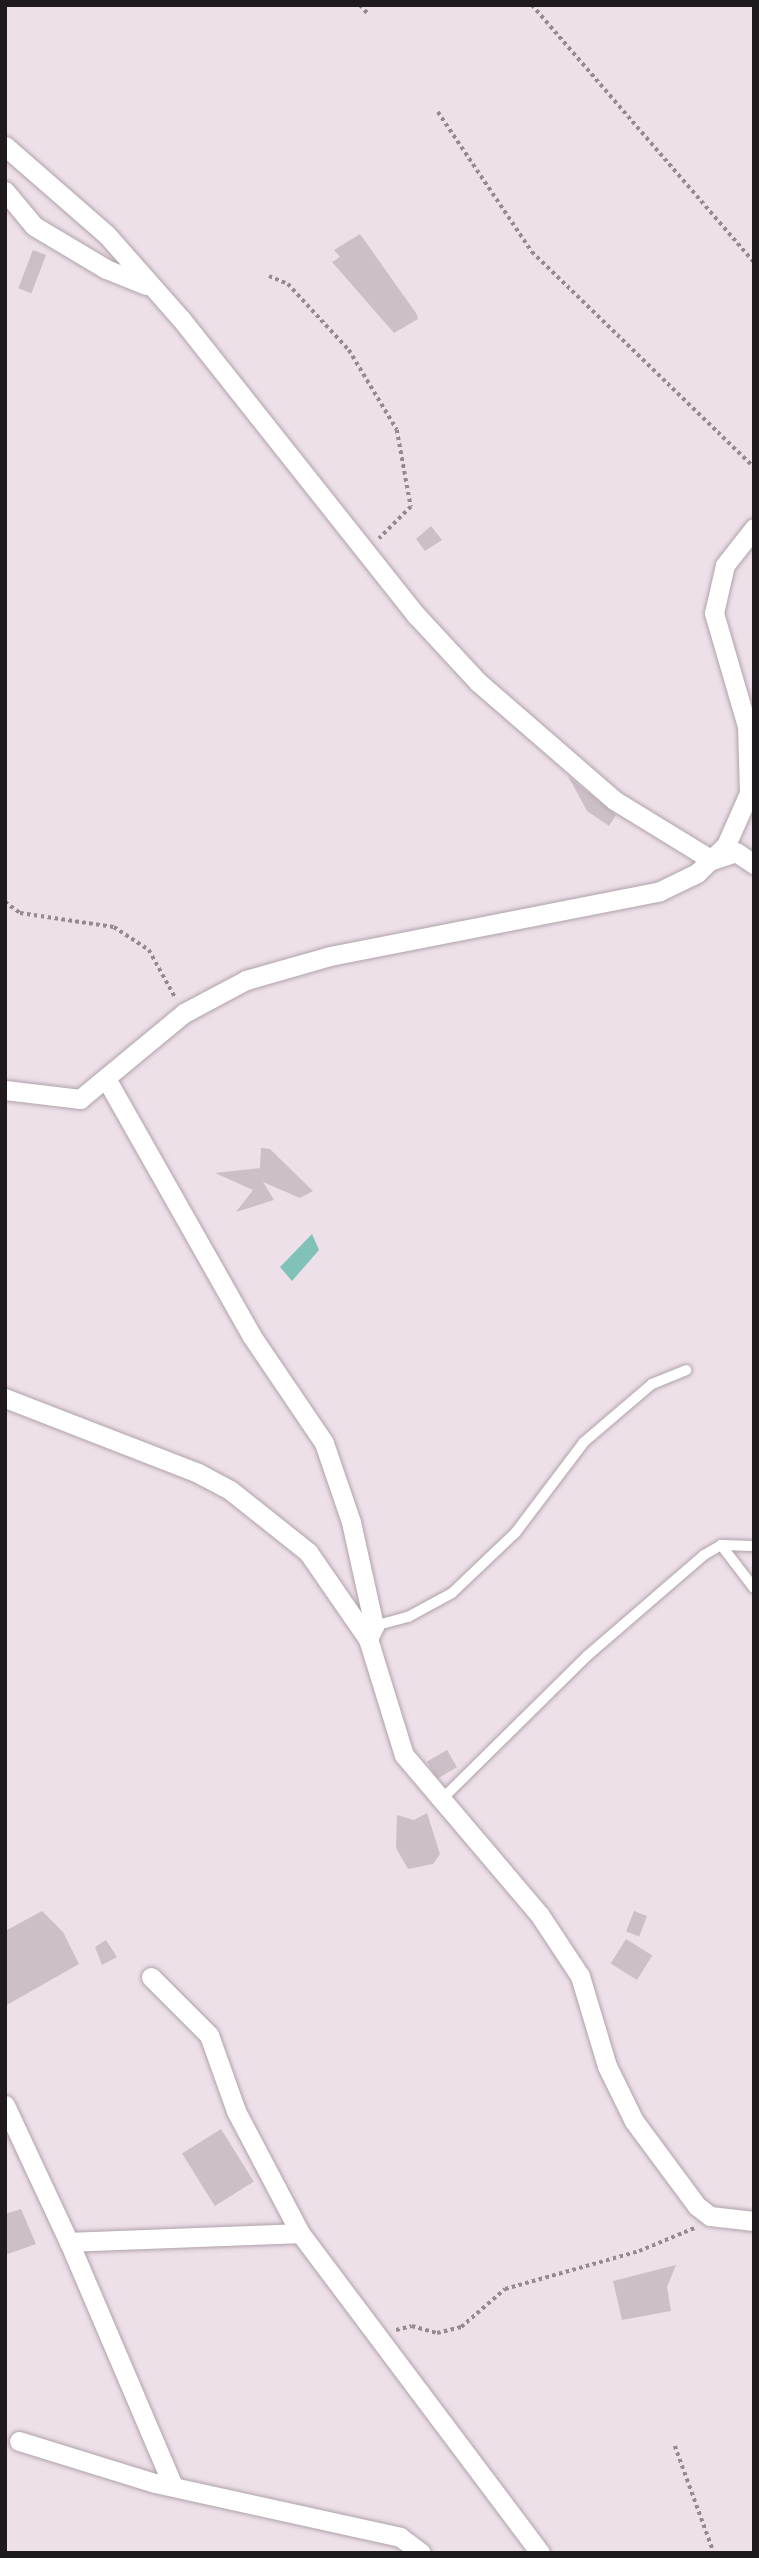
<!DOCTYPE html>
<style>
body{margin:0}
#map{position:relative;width:759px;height:2558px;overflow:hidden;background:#eee0e9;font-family:"Fira Sans",sans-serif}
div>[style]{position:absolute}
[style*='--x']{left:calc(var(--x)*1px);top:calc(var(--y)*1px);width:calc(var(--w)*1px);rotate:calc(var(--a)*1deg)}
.water>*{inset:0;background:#80c2b8}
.building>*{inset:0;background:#cdbfc8;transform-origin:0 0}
.path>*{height:3.5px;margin-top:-1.75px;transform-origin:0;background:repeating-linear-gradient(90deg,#948a90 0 3.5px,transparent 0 7px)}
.roads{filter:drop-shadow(0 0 2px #afa2aa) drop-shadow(0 0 2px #afa2aa)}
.service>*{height:10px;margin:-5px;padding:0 5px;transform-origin:5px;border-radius:5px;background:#fff}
.minor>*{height:19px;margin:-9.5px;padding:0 9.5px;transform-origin:9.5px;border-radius:9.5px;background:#fff}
span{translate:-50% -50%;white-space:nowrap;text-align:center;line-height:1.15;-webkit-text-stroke:6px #eee0e9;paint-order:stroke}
.frame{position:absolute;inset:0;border:7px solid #1f1a1d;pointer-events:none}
</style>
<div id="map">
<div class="water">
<div style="clip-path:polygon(312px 1234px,319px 1250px,292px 1281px,280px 1267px)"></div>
</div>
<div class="building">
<div style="clip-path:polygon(360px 234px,416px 313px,418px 319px,394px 333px,332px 262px,340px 257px,334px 250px)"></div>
<div style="left:33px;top:250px;width:14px;height:41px;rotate:21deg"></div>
<div style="clip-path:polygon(431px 526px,442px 540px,425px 551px,416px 539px)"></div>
<div style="clip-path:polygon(568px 776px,616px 815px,609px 826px,587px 811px)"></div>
<div style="clip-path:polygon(261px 1148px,270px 1149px,313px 1191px,300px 1198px,263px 1182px,274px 1200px,236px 1212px,253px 1190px,215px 1173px,260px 1168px)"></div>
<div style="left:447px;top:1750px;width:20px;height:23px;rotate:60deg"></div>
<div style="clip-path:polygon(427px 1813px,440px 1854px,433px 1864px,408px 1869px,396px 1848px,397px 1815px,414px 1820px)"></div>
<div style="clip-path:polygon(42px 1911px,63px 1932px,79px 1964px,5px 2006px,5px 1931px)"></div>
<div style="left:634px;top:1911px;width:14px;height:22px;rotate:21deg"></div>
<div style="left:626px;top:1939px;width:31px;height:29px;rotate:32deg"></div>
<div style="clip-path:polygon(106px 1940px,117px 1957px,102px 1965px,95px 1947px)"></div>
<div style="left:221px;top:2129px;width:62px;height:46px;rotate:58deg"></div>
<div style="clip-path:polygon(21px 2209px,36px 2244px,5px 2255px,5px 2214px)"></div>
<div style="clip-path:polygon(676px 2265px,667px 2287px,671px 2311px,622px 2320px,613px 2281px)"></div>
</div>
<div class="path">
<div style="--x:360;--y:5;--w:12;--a:48"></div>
<div style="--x:532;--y:5;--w:340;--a:49.2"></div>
<div style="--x:438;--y:112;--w:169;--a:56.1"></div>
<div style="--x:532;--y:252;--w:309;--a:44.1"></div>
<div style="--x:269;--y:276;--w:21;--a:23"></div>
<div style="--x:288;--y:284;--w:90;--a:47.3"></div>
<div style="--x:349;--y:350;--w:93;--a:59"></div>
<div style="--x:397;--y:430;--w:78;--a:79.7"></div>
<div style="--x:411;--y:507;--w:45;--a:135"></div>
<div style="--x:5;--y:902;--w:19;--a:36"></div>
<div style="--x:20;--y:913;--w:95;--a:8.5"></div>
<div style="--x:114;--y:927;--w:42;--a:33.3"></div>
<div style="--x:149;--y:950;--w:56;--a:61.1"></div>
<div style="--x:396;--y:2330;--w:16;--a:-14"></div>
<div style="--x:412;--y:2326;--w:26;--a:16"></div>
<div style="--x:437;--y:2333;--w:25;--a:-14"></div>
<div style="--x:461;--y:2327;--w:58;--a:-40.8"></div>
<div style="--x:505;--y:2289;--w:139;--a:-15.8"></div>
<div style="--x:639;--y:2251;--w:63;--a:-22.5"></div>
<div style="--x:675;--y:2446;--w:114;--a:70"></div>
</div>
<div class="roads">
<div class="service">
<div style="--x:721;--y:1545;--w:33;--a:2"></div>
<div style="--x:374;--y:1626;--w:35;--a:-15"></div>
<div style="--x:408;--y:1617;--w:50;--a:-28.6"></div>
<div style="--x:452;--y:1593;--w:88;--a:-43.6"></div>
<div style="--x:516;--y:1532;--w:113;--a:-52.9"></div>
<div style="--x:584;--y:1442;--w:89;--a:-40.5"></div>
<div style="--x:652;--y:1384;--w:37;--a:-22"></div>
<div style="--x:442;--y:1799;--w:204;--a:-44.6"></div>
<div style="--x:587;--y:1656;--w:155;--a:-40.8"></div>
<div style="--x:704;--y:1555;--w:20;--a:-30"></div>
<div style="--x:721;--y:1545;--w:54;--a:52.5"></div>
</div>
<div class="minor">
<div style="--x:5;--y:146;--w:135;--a:41.1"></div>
<div style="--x:107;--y:235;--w:113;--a:48.6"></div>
<div style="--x:182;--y:320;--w:377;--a:51.6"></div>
<div style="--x:416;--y:615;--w:91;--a:47.2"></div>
<div style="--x:478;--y:682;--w:180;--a:40.9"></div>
<div style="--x:614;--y:800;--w:115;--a:31.5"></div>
<div style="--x:712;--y:860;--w:25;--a:-18"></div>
<div style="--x:736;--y:852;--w:22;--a:34"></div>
<div style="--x:5;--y:191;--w:45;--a:50.4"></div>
<div style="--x:34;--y:226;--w:84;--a:30.8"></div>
<div style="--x:106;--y:269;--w:43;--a:21.8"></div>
<div style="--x:108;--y:1082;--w:291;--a:60.5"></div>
<div style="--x:251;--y:1335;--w:130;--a:55.9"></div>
<div style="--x:324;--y:1443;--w:83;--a:71.1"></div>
<div style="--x:351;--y:1522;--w:107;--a:77.5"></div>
<div style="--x:374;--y:1626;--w:14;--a:115"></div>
<div style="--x:5;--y:1090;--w:76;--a:6.8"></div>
<div style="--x:80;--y:1099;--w:135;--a:-39.6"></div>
<div style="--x:184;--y:1013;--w:70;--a:-28"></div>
<div style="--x:246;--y:980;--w:87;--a:-15.9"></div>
<div style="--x:330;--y:956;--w:336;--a:-11.1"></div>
<div style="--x:660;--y:891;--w:41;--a:-25.9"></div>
<div style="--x:697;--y:873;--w:40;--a:-44"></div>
<div style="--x:726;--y:845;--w:57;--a:-66.1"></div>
<div style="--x:749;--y:793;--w:67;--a:-91.7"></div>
<div style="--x:747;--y:726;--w:118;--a:-106.3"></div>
<div style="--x:714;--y:613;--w:49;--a:-77.1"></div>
<div style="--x:725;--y:565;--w:47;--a:-51.9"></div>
<div style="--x:5;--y:1398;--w:207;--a:21.2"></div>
<div style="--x:198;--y:1473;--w:36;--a:28"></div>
<div style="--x:230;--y:1490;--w:100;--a:38.5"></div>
<div style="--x:308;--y:1552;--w:106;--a:55.4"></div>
<div style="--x:368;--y:1639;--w:121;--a:72.8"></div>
<div style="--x:404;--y:1755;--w:209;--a:49.7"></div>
<div style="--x:539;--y:1914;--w:74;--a:56.5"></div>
<div style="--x:580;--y:1976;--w:94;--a:73.3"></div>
<div style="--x:607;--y:2066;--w:61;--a:63.9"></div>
<div style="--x:634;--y:2121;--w:106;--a:53.5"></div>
<div style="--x:697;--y:2206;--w:16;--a:38"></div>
<div style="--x:710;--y:2216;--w:44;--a:6.5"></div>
<div style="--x:151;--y:1977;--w:82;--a:45"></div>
<div style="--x:209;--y:2035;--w:81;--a:70.4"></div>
<div style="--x:236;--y:2111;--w:138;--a:62.3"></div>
<div style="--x:300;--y:2233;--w:400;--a:53.1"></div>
<div style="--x:5;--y:2105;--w:151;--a:65"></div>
<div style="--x:69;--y:2242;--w:231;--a:-2.2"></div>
<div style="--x:69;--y:2242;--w:265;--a:66.9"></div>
<div style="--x:19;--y:2441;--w:142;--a:17.2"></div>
<div style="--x:155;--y:2483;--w:251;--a:12.4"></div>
<div style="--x:400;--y:2537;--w:26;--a:37"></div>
</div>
</div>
<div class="frame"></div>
</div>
